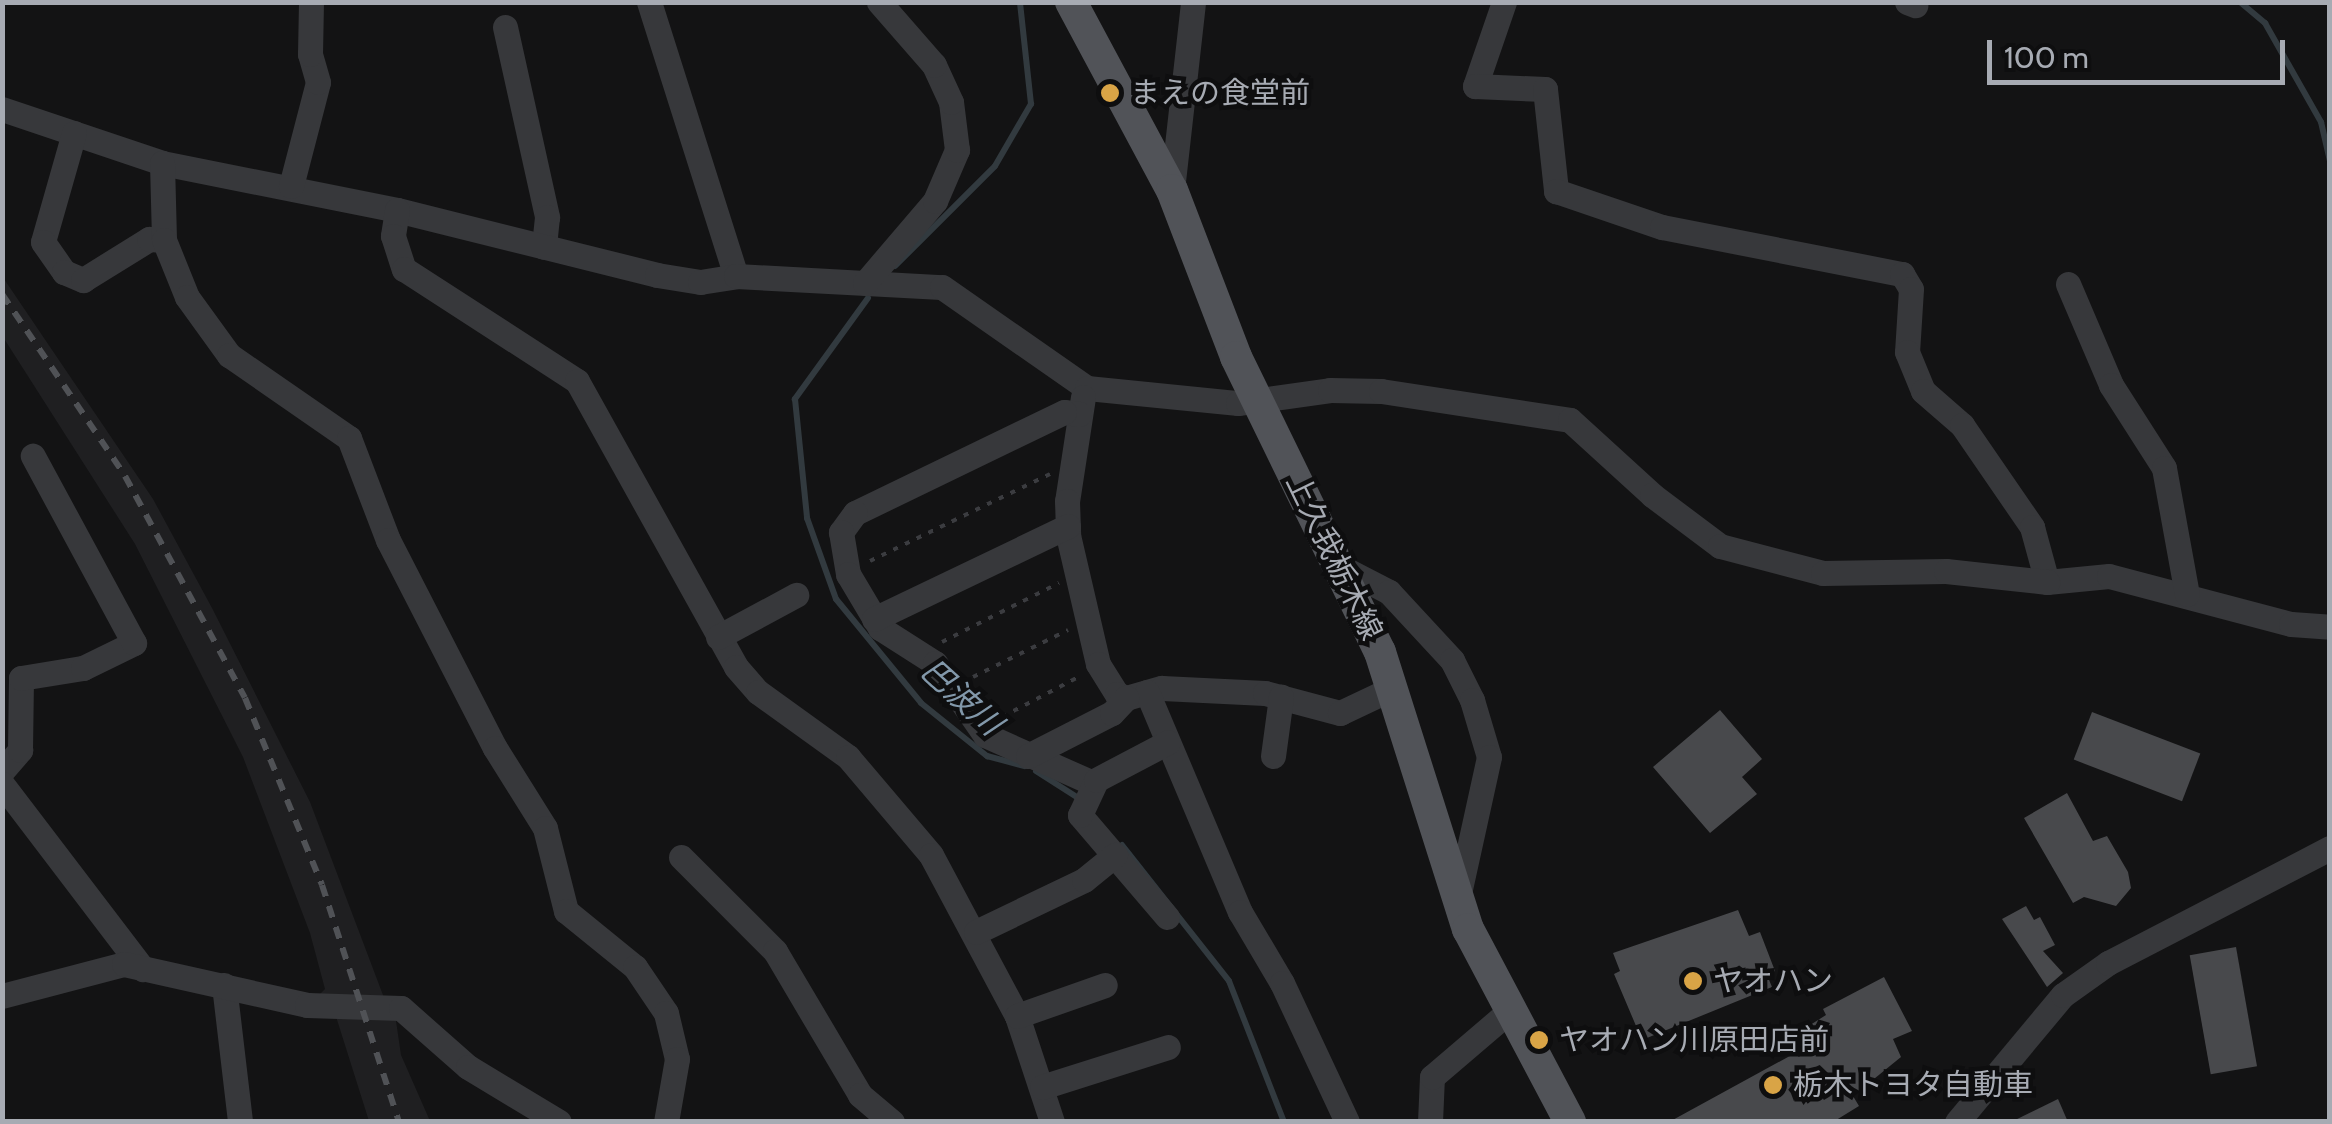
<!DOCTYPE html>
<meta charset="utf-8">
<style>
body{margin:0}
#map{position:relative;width:2332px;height:1124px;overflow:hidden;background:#131314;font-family:Cabin,"Noto Sans JP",sans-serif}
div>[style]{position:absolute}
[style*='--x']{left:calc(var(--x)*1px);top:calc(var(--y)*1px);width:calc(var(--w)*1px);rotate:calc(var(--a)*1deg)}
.built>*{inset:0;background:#1f1f21}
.stream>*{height:6px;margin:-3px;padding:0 3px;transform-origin:3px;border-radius:3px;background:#323a3f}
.building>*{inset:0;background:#48494c;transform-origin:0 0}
.path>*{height:4px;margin-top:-2px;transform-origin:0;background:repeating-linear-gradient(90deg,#3b3c40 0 5px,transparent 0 13px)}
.minor>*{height:25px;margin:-12.5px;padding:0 12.5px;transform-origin:12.5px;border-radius:12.5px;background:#37383b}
.major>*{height:32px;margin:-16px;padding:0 16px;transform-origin:16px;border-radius:16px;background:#515358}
.rail>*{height:6px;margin-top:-3px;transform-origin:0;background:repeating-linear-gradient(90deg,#505256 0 12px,transparent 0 22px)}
.dots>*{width:28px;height:28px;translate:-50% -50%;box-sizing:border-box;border:5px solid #0e0e0f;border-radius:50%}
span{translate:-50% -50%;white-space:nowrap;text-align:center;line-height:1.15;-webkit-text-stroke:9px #0e0e0f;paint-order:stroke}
.poi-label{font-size:30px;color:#a7abb3}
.left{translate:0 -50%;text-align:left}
.street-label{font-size:30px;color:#a7abb3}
.water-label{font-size:32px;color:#8298aa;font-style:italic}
.frame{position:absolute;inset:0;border:5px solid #a7abb3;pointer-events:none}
.scale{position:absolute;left:1987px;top:40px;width:298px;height:45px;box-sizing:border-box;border:5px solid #a7abb3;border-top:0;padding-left:12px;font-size:30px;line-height:35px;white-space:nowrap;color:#a7abb3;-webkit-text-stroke:8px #0e0e0f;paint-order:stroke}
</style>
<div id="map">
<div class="built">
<div style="clip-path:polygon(2px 276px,153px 499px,212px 608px,310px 802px,386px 1003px,318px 996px,325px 989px,310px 933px,243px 757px,135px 544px,3px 337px)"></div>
<div style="clip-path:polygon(333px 1007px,395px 1014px,401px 1055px,430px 1121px,369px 1121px)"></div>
</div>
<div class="stream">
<div style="--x:2240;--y:2;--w:33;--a:40"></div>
<div style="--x:2265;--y:23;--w:114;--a:60.5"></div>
<div style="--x:2321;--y:122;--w:39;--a:77"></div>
<div style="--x:895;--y:266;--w:141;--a:-45"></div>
<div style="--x:995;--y:166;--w:72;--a:-59.9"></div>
<div style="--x:1031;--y:104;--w:103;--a:-96.2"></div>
<div style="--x:868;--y:298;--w:125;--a:125.9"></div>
<div style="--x:795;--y:399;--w:120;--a:84.2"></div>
<div style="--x:807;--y:518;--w:86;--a:70.3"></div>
<div style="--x:836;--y:599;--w:134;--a:50.7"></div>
<div style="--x:921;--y:703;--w:85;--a:38.8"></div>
<div style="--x:987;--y:756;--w:39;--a:15"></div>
<div style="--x:1036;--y:771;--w:52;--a:32.5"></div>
<div style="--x:1122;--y:845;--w:173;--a:51.8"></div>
<div style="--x:1229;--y:981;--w:151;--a:68.7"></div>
</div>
<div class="building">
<div style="clip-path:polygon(1720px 710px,1762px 759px,1742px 777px,1757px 794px,1710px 833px,1653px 767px)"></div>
<div style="left:2092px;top:712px;width:116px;height:51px;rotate:21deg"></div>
<div style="clip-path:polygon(2067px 793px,2093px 841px,2107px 836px,2128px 872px,2131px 888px,2116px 906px,2084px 897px,2073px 903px,2024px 818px)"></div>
<div style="clip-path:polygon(2026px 906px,2034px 920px,2040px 917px,2055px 945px,2043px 951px,2063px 973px,2047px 987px,2002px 919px)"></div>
<div style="clip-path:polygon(1738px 910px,1749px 936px,1760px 932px,1775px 971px,1767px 975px,1772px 987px,1642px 1040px,1614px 974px,1620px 971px,1613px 953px)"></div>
<div style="left:2236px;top:947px;width:121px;height:47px;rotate:80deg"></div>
<div style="clip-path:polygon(1884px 977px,1912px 1031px,1893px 1039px,1901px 1057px,1853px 1096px,1859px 1106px,1833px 1122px,1669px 1122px,1808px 1046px,1799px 1032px,1826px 1015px,1823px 1009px)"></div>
<div style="clip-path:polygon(2058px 1099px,2068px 1122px,2011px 1122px)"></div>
</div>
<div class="path">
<div style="--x:870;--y:561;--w:200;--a:-25.8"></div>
<div style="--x:942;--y:642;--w:131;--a:-26.8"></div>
<div style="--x:973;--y:677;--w:106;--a:-26.3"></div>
<div style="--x:1002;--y:717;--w:90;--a:-27.7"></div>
</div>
<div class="minor">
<div style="--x:649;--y:2;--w:287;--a:72.4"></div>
<div style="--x:1504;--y:2;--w:89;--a:109"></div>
<div style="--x:1475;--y:86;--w:70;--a:2.5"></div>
<div style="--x:1545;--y:89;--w:103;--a:83.8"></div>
<div style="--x:1556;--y:191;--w:112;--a:18.8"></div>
<div style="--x:1662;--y:227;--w:245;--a:11.1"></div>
<div style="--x:1902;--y:274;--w:17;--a:59"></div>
<div style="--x:1911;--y:289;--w:63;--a:93.6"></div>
<div style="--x:1907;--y:352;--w:42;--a:67.7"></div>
<div style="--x:1923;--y:391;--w:52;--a:41.1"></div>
<div style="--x:1962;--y:425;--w:124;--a:55.5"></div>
<div style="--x:2032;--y:527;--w:57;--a:74.7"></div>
<div style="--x:2047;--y:582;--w:62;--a:-5.5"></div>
<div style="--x:2109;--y:576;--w:188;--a:14.8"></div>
<div style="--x:2291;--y:624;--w:39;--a:4"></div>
<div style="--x:1907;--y:2;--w:9;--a:21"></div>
<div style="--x:505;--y:27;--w:195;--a:77.5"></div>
<div style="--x:547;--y:217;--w:30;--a:96"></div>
<div style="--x:2;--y:109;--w:169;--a:18.6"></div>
<div style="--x:162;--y:163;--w:240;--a:11.3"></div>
<div style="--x:397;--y:210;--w:268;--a:14"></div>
<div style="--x:657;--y:275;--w:44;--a:9.2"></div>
<div style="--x:700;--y:282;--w:36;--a:-9"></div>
<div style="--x:736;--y:276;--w:206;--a:3.1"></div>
<div style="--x:942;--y:287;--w:177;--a:34.9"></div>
<div style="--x:1087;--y:388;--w:152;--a:5.7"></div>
<div style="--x:1238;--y:403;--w:93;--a:-8"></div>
<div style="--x:1330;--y:390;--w:51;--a:1.1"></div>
<div style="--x:1381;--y:391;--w:191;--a:8.7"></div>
<div style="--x:1570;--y:420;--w:111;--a:42.4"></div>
<div style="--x:1652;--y:495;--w:85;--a:36.9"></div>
<div style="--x:1720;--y:546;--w:106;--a:14.7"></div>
<div style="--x:1823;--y:573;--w:123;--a:-0.9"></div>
<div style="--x:1946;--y:571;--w:102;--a:6.2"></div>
<div style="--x:74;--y:133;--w:113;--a:105.9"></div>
<div style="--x:43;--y:242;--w:37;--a:55"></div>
<div style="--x:64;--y:272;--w:21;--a:23"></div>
<div style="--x:83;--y:280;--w:78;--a:-31.8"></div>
<div style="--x:149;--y:239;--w:15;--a:4"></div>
<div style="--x:162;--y:163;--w:77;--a:88.5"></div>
<div style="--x:164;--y:240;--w:61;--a:68"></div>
<div style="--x:187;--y:297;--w:72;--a:54.1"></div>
<div style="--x:229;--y:355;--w:146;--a:34.7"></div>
<div style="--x:349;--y:438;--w:109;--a:69.1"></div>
<div style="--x:388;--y:540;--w:234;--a:62.8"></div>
<div style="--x:495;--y:748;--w:94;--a:58"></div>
<div style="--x:545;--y:828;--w:86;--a:75.8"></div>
<div style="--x:566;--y:911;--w:89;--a:39.1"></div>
<div style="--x:635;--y:967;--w:55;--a:56"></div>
<div style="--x:666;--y:1013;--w:47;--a:76.6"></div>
<div style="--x:677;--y:1059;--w:64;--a:99.9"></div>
<div style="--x:291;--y:186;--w:107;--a:-75.4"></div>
<div style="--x:318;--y:82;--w:29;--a:-106"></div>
<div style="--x:310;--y:54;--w:52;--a:-88.9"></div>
<div style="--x:1172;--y:190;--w:189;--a:-83.6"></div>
<div style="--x:397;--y:210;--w:26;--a:99"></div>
<div style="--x:393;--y:236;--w:35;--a:72"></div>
<div style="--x:404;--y:269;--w:206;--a:32.9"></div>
<div style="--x:577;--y:381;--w:327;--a:60.9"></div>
<div style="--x:736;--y:667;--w:33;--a:49"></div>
<div style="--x:758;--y:692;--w:111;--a:35.8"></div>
<div style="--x:848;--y:757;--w:128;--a:49.7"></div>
<div style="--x:931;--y:855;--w:183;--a:61.9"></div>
<div style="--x:1017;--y:1016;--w:112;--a:71.7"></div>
<div style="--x:865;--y:283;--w:108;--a:-49.5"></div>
<div style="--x:935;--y:201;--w:56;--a:-66.7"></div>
<div style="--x:957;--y:150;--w:48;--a:-97.1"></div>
<div style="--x:951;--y:102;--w:41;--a:-114.7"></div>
<div style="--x:934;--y:65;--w:84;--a:-131.1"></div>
<div style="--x:2068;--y:284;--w:110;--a:66.9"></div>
<div style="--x:2111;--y:385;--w:98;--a:57.4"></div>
<div style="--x:2164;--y:468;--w:128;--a:79.7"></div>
<div style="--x:1083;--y:397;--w:105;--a:98.7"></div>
<div style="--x:1067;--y:501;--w:34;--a:88"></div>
<div style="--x:1068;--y:535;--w:132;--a:76.9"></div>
<div style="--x:1098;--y:664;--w:36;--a:58"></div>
<div style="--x:1117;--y:694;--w:10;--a:24"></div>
<div style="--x:1126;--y:698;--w:37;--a:-16"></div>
<div style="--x:1162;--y:688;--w:103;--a:2.8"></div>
<div style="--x:1265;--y:693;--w:78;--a:14.9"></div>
<div style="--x:1340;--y:713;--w:59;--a:-25.3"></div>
<div style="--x:1079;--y:414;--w:15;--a:-172"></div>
<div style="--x:1064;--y:412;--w:232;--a:154.2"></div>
<div style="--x:855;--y:513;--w:24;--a:126"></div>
<div style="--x:841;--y:532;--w:43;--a:80.5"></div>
<div style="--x:848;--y:574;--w:63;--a:59.3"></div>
<div style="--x:880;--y:628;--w:65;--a:32.5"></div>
<div style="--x:935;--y:663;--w:88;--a:55.2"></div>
<div style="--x:985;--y:735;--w:118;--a:24"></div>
<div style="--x:1341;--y:567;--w:54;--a:27.5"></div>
<div style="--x:1389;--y:592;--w:93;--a:47.2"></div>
<div style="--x:1452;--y:660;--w:45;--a:63.4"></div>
<div style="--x:1472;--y:700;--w:59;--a:73.4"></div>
<div style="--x:1489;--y:757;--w:144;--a:102.4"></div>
<div style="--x:874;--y:619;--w:215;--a:-25.6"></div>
<div style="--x:718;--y:637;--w:89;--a:-28.3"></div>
<div style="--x:1147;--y:692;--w:239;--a:67.1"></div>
<div style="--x:1240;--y:912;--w:82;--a:59.4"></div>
<div style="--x:1282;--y:983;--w:153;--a:64.9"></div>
<div style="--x:1028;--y:756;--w:94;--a:-27.1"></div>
<div style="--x:1112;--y:713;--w:21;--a:-47"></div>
<div style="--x:1273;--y:756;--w:60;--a:-82.3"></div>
<div style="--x:2;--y:771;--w:28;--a:-49"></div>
<div style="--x:20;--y:750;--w:72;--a:-89.2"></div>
<div style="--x:21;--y:678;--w:63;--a:-9.2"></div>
<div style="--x:83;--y:668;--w:57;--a:-26.1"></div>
<div style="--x:134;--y:643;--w:213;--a:-118.4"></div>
<div style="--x:2;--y:784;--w:233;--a:52.7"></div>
<div style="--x:681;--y:857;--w:133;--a:45"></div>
<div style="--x:775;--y:951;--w:167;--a:59.4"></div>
<div style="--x:860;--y:1095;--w:42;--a:40.2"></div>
<div style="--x:1167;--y:917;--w:134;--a:-130.5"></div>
<div style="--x:1080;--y:815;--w:38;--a:-65"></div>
<div style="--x:1096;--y:780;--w:81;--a:-27.8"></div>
<div style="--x:976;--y:932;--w:120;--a:-25.7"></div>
<div style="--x:1084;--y:880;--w:40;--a:-39"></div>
<div style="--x:224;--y:985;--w:138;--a:83.3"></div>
<div style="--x:2;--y:996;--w:126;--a:-14.7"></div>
<div style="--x:124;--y:964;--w:188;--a:12.6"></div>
<div style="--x:307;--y:1005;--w:94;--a:1.8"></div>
<div style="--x:401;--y:1008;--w:89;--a:41.4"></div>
<div style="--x:468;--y:1067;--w:106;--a:31.1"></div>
<div style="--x:1017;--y:1016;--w:93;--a:-19.4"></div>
<div style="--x:1042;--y:1087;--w:132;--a:-17.6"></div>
<div style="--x:1430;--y:1122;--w:45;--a:-87.5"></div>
<div style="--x:1432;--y:1077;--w:100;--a:-40.5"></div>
<div style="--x:1957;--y:1122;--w:165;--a:-50.2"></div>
<div style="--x:2063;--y:995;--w:55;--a:-35.4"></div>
<div style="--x:2108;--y:963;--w:250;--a:-27.4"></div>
</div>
<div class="major">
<div style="--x:1071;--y:2;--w:213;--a:61.8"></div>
<div style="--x:1172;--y:190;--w:179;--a:69"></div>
<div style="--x:1236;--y:357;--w:328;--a:64"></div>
<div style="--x:1380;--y:652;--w:291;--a:72.4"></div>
<div style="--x:1468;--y:929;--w:218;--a:62.1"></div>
</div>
<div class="rail">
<div style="--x:2;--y:294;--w:220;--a:55.9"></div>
<div style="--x:125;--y:476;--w:252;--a:61.6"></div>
<div style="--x:245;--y:698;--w:202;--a:67.6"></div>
<div style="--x:322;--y:885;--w:249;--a:72"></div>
</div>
<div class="dots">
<div style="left:1110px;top:93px;background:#d9a446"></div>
<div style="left:1693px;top:981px;background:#d9a446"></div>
<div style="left:1539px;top:1040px;background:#d9a446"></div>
<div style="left:1773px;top:1085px;background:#d9a446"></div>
</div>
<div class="poi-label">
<span class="left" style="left:1130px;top:93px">まえの食堂前</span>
<span class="left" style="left:1713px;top:981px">ヤオハン</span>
<span class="left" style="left:1559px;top:1040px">ヤオハン川原田店前</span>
<span class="left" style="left:1793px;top:1085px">栃木トヨタ自動車</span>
</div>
<div class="street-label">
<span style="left:1334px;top:557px;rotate:64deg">上久我栃木線</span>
</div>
<div class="water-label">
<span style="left:961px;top:697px;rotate:42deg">巴波川</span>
</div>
<div class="frame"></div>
<div class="scale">100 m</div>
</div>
